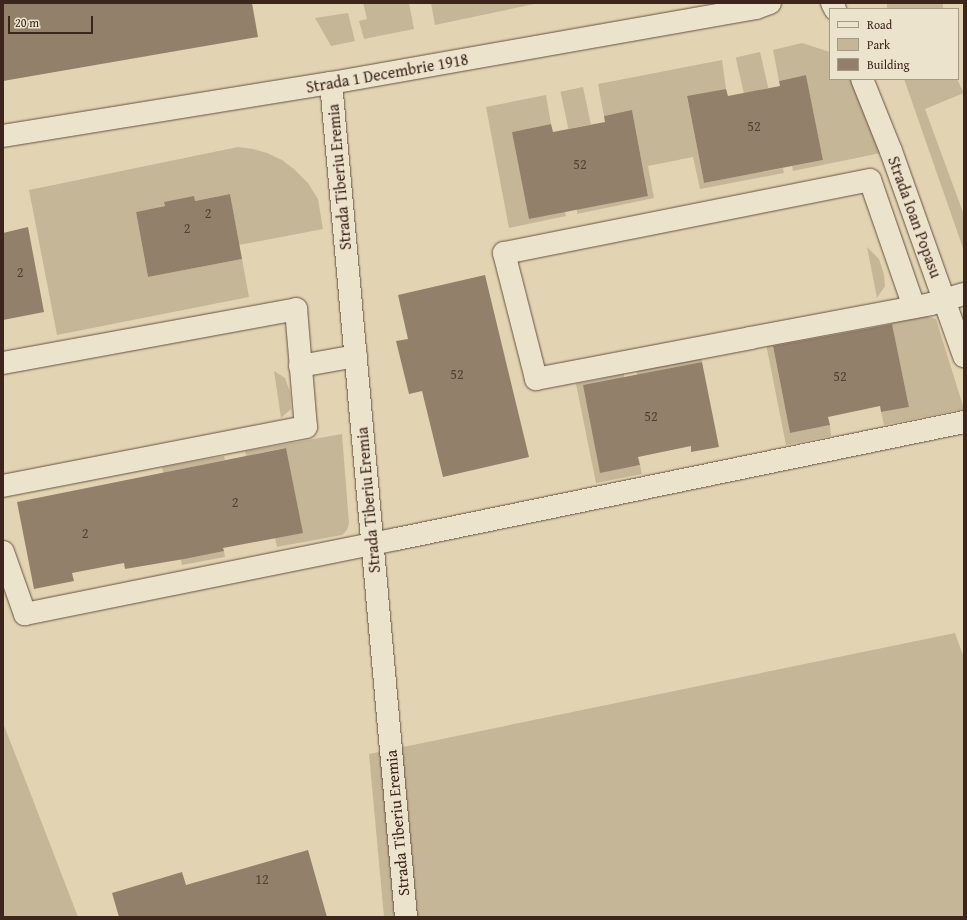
<!DOCTYPE html>
<style>
body{margin:0}
#map{position:relative;width:967px;height:920px;overflow:hidden;background:#e2d4b2;font-family:"Gentium Book Plus",serif}
div>[style]{position:absolute}
[style*='--x']{left:calc(var(--x)*1px);top:calc(var(--y)*1px);width:calc(var(--w)*1px);rotate:calc(var(--a)*1deg)}
.green>*{inset:0;background:#c6b698;transform-origin:0 0}
.building>*{inset:0;background:#93806a}
.roads{filter:drop-shadow(0 0 1px #675142) drop-shadow(0 0 1px #675142)}
.minor>*{height:22px;margin:-11px;padding:0 11px;transform-origin:11px;border-radius:11px;background:#ece3cd}
span{translate:-50% -50%;white-space:nowrap;text-align:center;line-height:1.15;-webkit-text-stroke:3px #ece3cd;paint-order:stroke}
.number-label{font-size:14px;color:#533c30}
.number-label span{-webkit-text-stroke-width:0}
.street-label{font-size:16px;color:#3e251c}
.frame{position:absolute;inset:0;border:4px solid #3e251c;pointer-events:none}
.legend{position:absolute;left:829px;top:8px;width:130px;height:72px;box-sizing:border-box;background:#ece3cd;border:1px solid #a69786;margin:0;padding:5px 7px;list-style:none;font-size:12px;color:#3e251c}
.legend li{display:flex;align-items:center;gap:8px;height:20px}
.legend b{width:20px;border:1px solid #a69786}
.scale{position:absolute;left:8px;top:16px;width:85px;height:18px;box-sizing:border-box;border:2px solid #3e251c;border-top:0;padding-left:5px;font-size:12px;line-height:14px;white-space:nowrap;color:#3e251c;-webkit-text-stroke:3px #ece3cd;paint-order:stroke}
</style>
<div id="map">
<div class="green">
<div style="clip-path:polygon(363px 3px,409px 3px,414px 29px,364px 39px,359px 21px,367px 19px)"></div>
<div style="clip-path:polygon(431px 3px,539px 3px,435px 25px)"></div>
<div style="left:887px;top:3px;width:56px;height:6px"></div>
<div style="clip-path:polygon(348px 13px,355px 41px,331px 46px,315px 18px)"></div>
<div style="clip-path:polygon(802px 43px,830px 52px,830px 79px,854px 79px,881px 153px,793px 171px,792px 166px,823px 160px,806px 75px,779px 81px,773px 50px)"></div>
<div style="left:760px;top:52px;width:37px;height:25px;rotate:77deg"></div>
<div style="clip-path:polygon(722px 60px,726px 89px,687px 97px,704px 183px,783px 168px,784px 173px,700px 189px,693px 157px,648px 166px,654px 198px,577px 214px,577px 209px,648px 195px,632px 111px,604px 116px,598px 84px)"></div>
<div style="clip-path:polygon(904px 79px,957px 79px,964px 93px,925px 109px,964px 215px,964px 251px)"></div>
<div style="left:583px;top:87px;width:38px;height:23px;rotate:78deg"></div>
<div style="clip-path:polygon(546px 95px,551px 124px,512px 132px,565px 212px,566px 216px,509px 228px,486px 107px)"></div>
<div style="clip-path:polygon(238px 147px,253px 149px,267px 153px,282px 160px,294px 169px,308px 183px,318px 199px,323px 229px,239px 245px,230px 194px,195px 201px,165px 202px,165px 206px,136px 212px,148px 277px,242px 259px,249px 297px,57px 335px,29px 190px)"></div>
<div style="clip-path:polygon(867px 247px,879px 259px,884px 274px,885px 286px,877px 298px)"></div>
<div style="clip-path:polygon(920px 314px,936px 319px,964px 409px,884px 425px,881px 412px,909px 407px,891px 322px)"></div>
<div style="clip-path:polygon(848px 331px,773px 346px,790px 433px,830px 425px,831px 436px,786px 445px,766px 344px)"></div>
<div style="clip-path:polygon(701px 357px,702px 362px,637px 375px,637px 371px)"></div>
<div style="clip-path:polygon(274px 371px,285px 378px,290px 392px,291px 409px,281px 418px)"></div>
<div style="clip-path:polygon(624px 374px,624px 377px,600px 472px,640px 465px,642px 474px,596px 483px,576px 384px)"></div>
<div style="clip-path:polygon(342px 434px,349px 523px,347px 530px,342px 535px,277px 547px,275px 538px,285px 448px,246px 456px,245px 451px)"></div>
<div style="clip-path:polygon(224px 456px,225px 460px,167px 472px,224px 551px,225px 557px,182px 565px,162px 467px)"></div>
<div style="clip-path:polygon(955px 633px,964px 658px,964px 917px,384px 917px,369px 754px)"></div>
<div style="clip-path:polygon(3px 723px,28px 787px,78px 917px,3px 917px)"></div>
</div>
<div class="building">
<div style="clip-path:polygon(3px 3px,252px 3px,258px 37px,3px 81px)"></div>
<div style="clip-path:polygon(806px 75px,823px 160px,704px 183px,687px 96px,726px 89px,728px 96px,780px 86px,779px 81px)"></div>
<div style="clip-path:polygon(632px 110px,648px 196px,529px 219px,512px 132px,551px 124px,553px 132px,605px 122px,604px 116px)"></div>
<div style="clip-path:polygon(230px 194px,242px 259px,148px 277px,136px 212px,165px 206px,164px 202px,194px 196px,195px 201px)"></div>
<div style="clip-path:polygon(28px 227px,44px 312px,3px 320px,3px 233px)"></div>
<div style="clip-path:polygon(485px 275px,529px 457px,443px 477px,422px 391px,409px 394px,396px 341px,408px 339px,398px 295px)"></div>
<div style="clip-path:polygon(892px 324px,909px 407px,881px 412px,880px 406px,828px 417px,830px 425px,790px 433px,773px 346px)"></div>
<div style="clip-path:polygon(702px 362px,719px 447px,691px 452px,691px 446px,638px 457px,640px 465px,600px 473px,583px 385px)"></div>
<div style="clip-path:polygon(286px 448px,303px 533px,223px 548px,224px 551px,184px 559px,125px 569px,124px 563px,72px 573px,74px 581px,34px 589px,17px 502px)"></div>
<div style="clip-path:polygon(308px 850px,327px 917px,119px 917px,112px 893px,182px 872px,186px 885px)"></div>
</div>
<div class="roads">
<div class="minor">
<div style="--x:832;--y:3;--w:7;--a:63"></div>
<div style="--x:862;--y:79;--w:78;--a:68.1"></div>
<div style="--x:891;--y:151;--w:218;--a:70.4"></div>
<div style="--x:331;--y:83;--w:837;--a:84.86"></div>
<div style="--x:3;--y:136;--w:332;--a:-9.2"></div>
<div style="--x:331;--y:83;--w:432;--a:-10"></div>
<div style="--x:756;--y:8;--w:15;--a:-20"></div>
<div style="--x:914;--y:307;--w:134;--a:-109.1"></div>
<div style="--x:870;--y:180;--w:373;--a:168.7"></div>
<div style="--x:504;--y:253;--w:130;--a:75.7"></div>
<div style="--x:536;--y:379;--w:218;--a:-10.8"></div>
<div style="--x:750;--y:338;--w:184;--a:-10.6"></div>
<div style="--x:931;--y:304;--w:34;--a:-17"></div>
<div style="--x:3;--y:363;--w:298;--a:-10.4"></div>
<div style="--x:296;--y:309;--w:118;--a:85.2"></div>
<div style="--x:306;--y:427;--w:309;--a:169"></div>
<div style="--x:300;--y:366;--w:57;--a:-10.1"></div>
<div style="--x:3;--y:552;--w:66;--a:70.5"></div>
<div style="--x:25;--y:614;--w:379;--a:-11.4"></div>
<div style="--x:397;--y:539;--w:579;--a:-11.66"></div>
</div>
</div>
<div class="number-label">
<span style="left:754px;top:126px">52</span>
<span style="left:580px;top:164px">52</span>
<span style="left:208px;top:213px">2</span>
<span style="left:187px;top:228px">2</span>
<span style="left:20px;top:272px">2</span>
<span style="left:457px;top:374px">52</span>
<span style="left:840px;top:376px">52</span>
<span style="left:651px;top:416px">52</span>
<span style="left:235px;top:502px">2</span>
<span style="left:85px;top:533px">2</span>
<span style="left:262px;top:879px">12</span>
</div>
<div class="street-label">
<span style="left:387px;top:73px;rotate:-10deg">Strada 1 Decembrie 1918</span>
<span style="left:339px;top:177px;rotate:-95deg">Strada Tiberiu Eremia</span>
<span style="left:915px;top:217px;rotate:70deg">Strada Ioan Popasu</span>
<span style="left:368px;top:500px;rotate:-95deg">Strada Tiberiu Eremia</span>
<span style="left:397px;top:823px;rotate:-95deg">Strada Tiberiu Eremia</span>
</div>
<div class="frame"></div>
<ul class="legend">
<li><b style="height:5px;background:#ece3cd"></b>Road</li>
<li><b style="height:11px;background:#c6b698"></b>Park</li>
<li><b style="height:11px;background:#93806a"></b>Building</li>
</ul>
<div class="scale">20 m</div>
</div>
